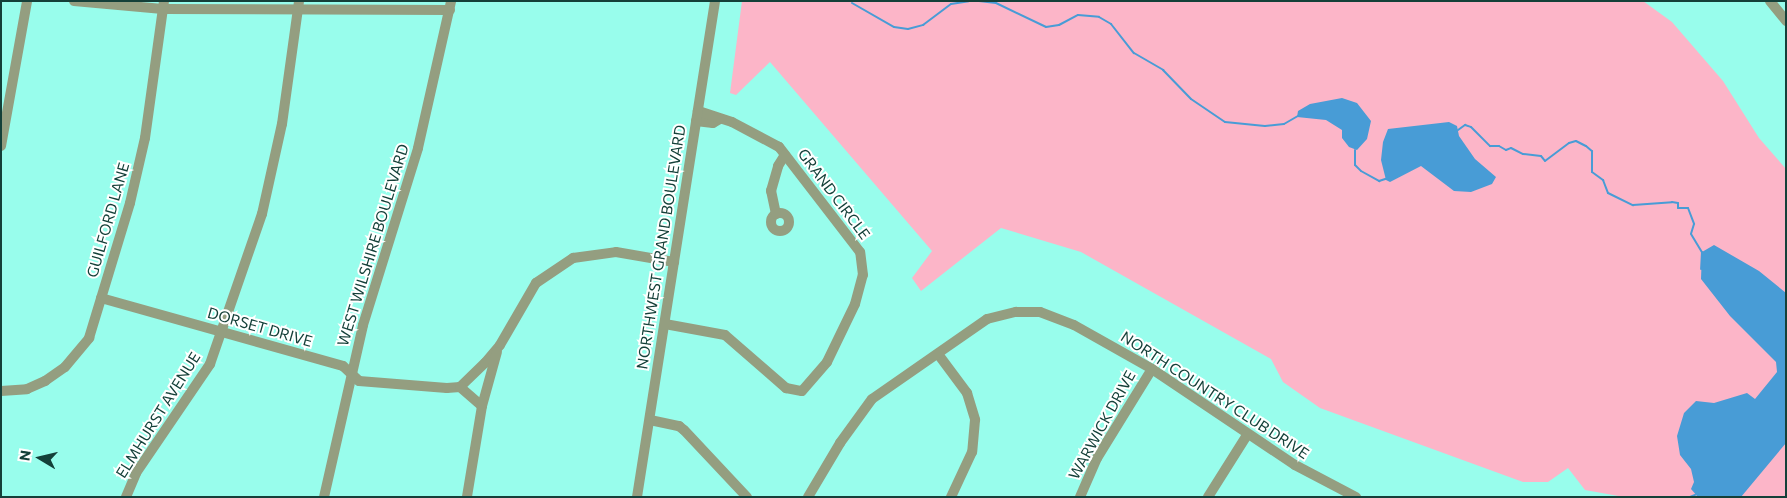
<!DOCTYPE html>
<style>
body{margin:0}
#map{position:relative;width:1787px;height:498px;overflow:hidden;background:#98fdec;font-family:Commissioner,sans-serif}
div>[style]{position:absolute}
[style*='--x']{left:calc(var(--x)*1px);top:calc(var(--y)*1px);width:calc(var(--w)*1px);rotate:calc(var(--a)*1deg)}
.green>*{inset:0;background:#fcb5c8}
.water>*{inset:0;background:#489cd6}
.stream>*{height:2px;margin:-1px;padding:0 1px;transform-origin:1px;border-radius:1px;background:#489cd6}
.minor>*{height:10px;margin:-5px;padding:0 5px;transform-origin:5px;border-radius:5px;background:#949e80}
.minor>.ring{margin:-5px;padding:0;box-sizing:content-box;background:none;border:10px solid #949e80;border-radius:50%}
span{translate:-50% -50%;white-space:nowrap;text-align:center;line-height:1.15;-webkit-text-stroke:4px #fff;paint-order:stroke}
.street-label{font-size:15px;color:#144039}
.frame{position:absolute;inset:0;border:2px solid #144039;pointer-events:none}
.north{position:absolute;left:15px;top:433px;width:50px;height:50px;-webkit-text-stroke:4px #fff;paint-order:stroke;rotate:279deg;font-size:14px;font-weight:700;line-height:20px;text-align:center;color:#144039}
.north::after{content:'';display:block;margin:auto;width:18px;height:22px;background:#144039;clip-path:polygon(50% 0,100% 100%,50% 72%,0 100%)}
</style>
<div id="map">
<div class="green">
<div style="clip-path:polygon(742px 1px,1643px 1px,1672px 22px,1723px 81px,1759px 138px,1786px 169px,1786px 497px,1624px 497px,1585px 490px,1568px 468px,1548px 482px,1523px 482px,1320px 408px,1283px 382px,1271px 359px,1081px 252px,1001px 228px,921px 291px,912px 278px,932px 251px,770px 62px,736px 95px,730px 93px)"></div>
</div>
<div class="water">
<div style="clip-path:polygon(1342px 98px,1357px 103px,1371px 121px,1367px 139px,1357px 150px,1349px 147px,1342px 138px,1342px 130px,1326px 120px,1297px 117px,1298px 111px,1310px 104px)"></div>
<div style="clip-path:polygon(1449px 122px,1457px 126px,1459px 136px,1475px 159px,1496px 177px,1492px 184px,1471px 192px,1454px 191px,1421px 166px,1390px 182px,1386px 180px,1381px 160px,1383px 142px,1388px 129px)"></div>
<div style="clip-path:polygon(1714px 245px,1759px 271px,1786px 293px,1786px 443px,1741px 497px,1698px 497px,1691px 489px,1694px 482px,1691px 469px,1680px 455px,1677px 436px,1684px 413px,1696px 401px,1714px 403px,1747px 393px,1755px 399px,1777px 372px,1776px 362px,1730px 316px,1701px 279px,1702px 252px)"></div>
</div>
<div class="stream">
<div style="--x:979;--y:1;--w:17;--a:7"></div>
<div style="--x:996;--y:3;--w:55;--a:25.6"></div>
<div style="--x:1046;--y:27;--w:13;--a:-9"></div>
<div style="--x:1059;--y:25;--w:21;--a:-28"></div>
<div style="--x:1078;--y:15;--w:21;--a:5"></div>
<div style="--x:1099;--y:17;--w:14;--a:30"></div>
<div style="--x:1111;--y:24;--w:37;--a:52"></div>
<div style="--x:1134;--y:53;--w:34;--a:30"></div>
<div style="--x:1163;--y:70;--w:40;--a:46"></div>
<div style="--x:1191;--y:99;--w:41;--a:34.1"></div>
<div style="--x:1225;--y:122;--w:40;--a:5.7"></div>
<div style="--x:1265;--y:126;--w:19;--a:-6"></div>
<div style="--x:1284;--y:124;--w:16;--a:-30"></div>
<div style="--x:852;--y:3;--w:48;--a:29.7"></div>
<div style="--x:894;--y:27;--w:14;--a:8"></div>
<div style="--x:908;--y:29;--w:16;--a:-15"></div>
<div style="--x:923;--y:25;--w:35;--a:-37"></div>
<div style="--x:951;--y:4;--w:18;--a:-9"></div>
<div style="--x:1458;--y:130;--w:9;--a:-36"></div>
<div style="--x:1465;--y:125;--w:6;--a:18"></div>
<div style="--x:1471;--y:127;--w:27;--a:45"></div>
<div style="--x:1490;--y:146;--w:9;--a:0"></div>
<div style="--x:1499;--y:146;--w:8;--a:30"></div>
<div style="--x:1506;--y:150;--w:5;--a:-22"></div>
<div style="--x:1511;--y:148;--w:13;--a:27"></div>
<div style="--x:1523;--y:154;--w:18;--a:6"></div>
<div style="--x:1541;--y:156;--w:6;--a:51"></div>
<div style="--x:1545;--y:161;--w:30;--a:-37"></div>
<div style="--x:1569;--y:143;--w:7;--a:-16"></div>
<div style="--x:1576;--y:141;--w:11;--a:27"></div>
<div style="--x:1586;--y:146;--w:8;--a:40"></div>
<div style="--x:1592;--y:151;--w:21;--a:90"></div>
<div style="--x:1592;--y:172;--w:14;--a:36"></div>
<div style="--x:1603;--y:180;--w:14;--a:69"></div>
<div style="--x:1608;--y:193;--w:28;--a:26"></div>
<div style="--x:1633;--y:205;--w:39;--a:-4"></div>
<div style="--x:1672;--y:202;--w:6;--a:9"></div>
<div style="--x:1678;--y:203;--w:5;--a:90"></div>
<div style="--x:1678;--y:208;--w:10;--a:0"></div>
<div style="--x:1688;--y:208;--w:17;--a:69"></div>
<div style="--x:1694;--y:224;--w:10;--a:107"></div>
<div style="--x:1691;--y:234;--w:21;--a:59"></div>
<div style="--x:1702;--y:252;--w:17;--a:93"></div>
<div style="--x:1355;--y:150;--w:15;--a:90"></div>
<div style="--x:1355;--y:165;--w:8;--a:45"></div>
<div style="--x:1361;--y:171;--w:21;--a:29"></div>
<div style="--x:1379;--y:181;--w:9;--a:-18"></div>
<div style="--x:1690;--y:497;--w:8;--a:-23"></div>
</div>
<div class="minor">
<div style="--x:74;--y:1;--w:89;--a:5.1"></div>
<div style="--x:163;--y:9;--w:287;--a:0.2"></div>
<div style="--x:1770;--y:1;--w:26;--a:51"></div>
<div style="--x:696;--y:121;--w:17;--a:7"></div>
<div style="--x:713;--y:123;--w:8;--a:-30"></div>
<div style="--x:1;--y:146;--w:147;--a:-79.8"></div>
<div class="ring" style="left:771px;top:213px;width:8px;height:8px"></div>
<div style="--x:776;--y:214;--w:24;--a:-102"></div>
<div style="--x:771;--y:191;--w:26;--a:-74"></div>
<div style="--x:778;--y:166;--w:13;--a:-58"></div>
<div style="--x:101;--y:298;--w:251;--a:15.7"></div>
<div style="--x:343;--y:366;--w:22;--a:43"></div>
<div style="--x:359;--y:381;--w:88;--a:4.5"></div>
<div style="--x:447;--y:388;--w:13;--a:-4"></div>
<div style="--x:460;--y:387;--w:35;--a:-44"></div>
<div style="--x:485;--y:363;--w:23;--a:-50"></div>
<div style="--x:500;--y:345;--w:72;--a:-59.9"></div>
<div style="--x:536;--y:283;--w:45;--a:-34"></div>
<div style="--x:573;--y:258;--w:43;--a:-7.9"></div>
<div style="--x:616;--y:252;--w:59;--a:9.8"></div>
<div style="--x:665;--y:324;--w:61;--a:10.4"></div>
<div style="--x:725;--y:335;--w:81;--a:41"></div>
<div style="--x:786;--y:388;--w:16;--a:11"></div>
<div style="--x:802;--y:391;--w:38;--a:-49"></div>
<div style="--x:827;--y:362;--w:64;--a:-64.2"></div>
<div style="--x:855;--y:304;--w:30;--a:-75"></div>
<div style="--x:863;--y:275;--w:23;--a:-97"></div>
<div style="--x:860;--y:252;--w:133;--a:-127.6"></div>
<div style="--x:779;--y:147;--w:53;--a:-152"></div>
<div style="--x:732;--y:122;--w:36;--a:-162"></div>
<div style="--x:938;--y:354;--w:49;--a:53.4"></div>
<div style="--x:967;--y:393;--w:28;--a:73"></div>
<div style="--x:975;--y:420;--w:32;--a:95"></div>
<div style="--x:972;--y:452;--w:50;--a:115"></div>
<div style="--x:460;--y:387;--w:29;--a:41"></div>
<div style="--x:482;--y:406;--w:92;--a:99.4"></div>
<div style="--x:1;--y:391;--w:26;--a:-4"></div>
<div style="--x:27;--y:389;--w:20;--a:-24"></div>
<div style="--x:45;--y:381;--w:24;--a:-35"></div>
<div style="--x:65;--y:367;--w:38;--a:-50"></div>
<div style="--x:89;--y:338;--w:141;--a:-73.1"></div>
<div style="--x:130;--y:203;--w:67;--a:-77"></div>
<div style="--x:145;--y:138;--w:138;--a:-82.1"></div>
<div style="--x:482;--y:406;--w:56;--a:-74.5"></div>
<div style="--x:650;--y:420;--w:30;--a:12"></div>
<div style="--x:679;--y:426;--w:6;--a:39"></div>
<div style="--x:684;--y:430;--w:92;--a:46.8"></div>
<div style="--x:126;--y:497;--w:26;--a:-67"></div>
<div style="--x:136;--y:473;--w:132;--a:-55.8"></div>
<div style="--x:210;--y:364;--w:159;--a:-70.9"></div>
<div style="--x:262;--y:214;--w:92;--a:-77.5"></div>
<div style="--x:282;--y:124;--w:124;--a:-82.1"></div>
<div style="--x:324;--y:497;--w:176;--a:-77.2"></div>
<div style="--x:363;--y:325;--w:185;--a:-72.7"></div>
<div style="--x:418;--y:148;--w:151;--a:-77.3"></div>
<div style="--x:637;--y:497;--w:502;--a:-81.06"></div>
<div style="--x:808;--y:497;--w:63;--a:-59.3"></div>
<div style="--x:840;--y:443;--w:54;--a:-54"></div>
<div style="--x:872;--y:399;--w:140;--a:-34.8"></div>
<div style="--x:987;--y:319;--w:30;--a:-14"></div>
<div style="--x:1016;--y:312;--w:24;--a:0"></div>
<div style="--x:1040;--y:312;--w:36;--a:21"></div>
<div style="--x:1074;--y:325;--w:90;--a:29.4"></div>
<div style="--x:1152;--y:369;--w:172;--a:33.9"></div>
<div style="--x:1295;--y:465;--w:69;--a:27.7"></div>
<div style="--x:1080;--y:497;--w:43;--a:-66.4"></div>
<div style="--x:1097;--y:458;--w:105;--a:-58.3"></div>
<div style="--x:1208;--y:497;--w:73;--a:-57.8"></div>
</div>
<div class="street-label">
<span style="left:834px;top:194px;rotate:53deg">GRAND CIRCLE</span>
<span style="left:108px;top:220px;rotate:-74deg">GUILFORD LANE</span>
<span style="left:373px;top:245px;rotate:-73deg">WEST WILSHIRE BOULEVARD</span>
<span style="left:661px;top:247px;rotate:-81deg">NORTHWEST GRAND BOULEVARD</span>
<span style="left:260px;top:327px;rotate:16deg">DORSET DRIVE</span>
<span style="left:1215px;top:395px;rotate:33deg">NORTH COUNTRY CLUB DRIVE</span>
<span style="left:158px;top:415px;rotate:-58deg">ELMHURST AVENUE</span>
<span style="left:1102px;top:425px;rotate:-61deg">WARWICK DRIVE</span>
</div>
<div class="frame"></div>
<div class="north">N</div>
</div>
